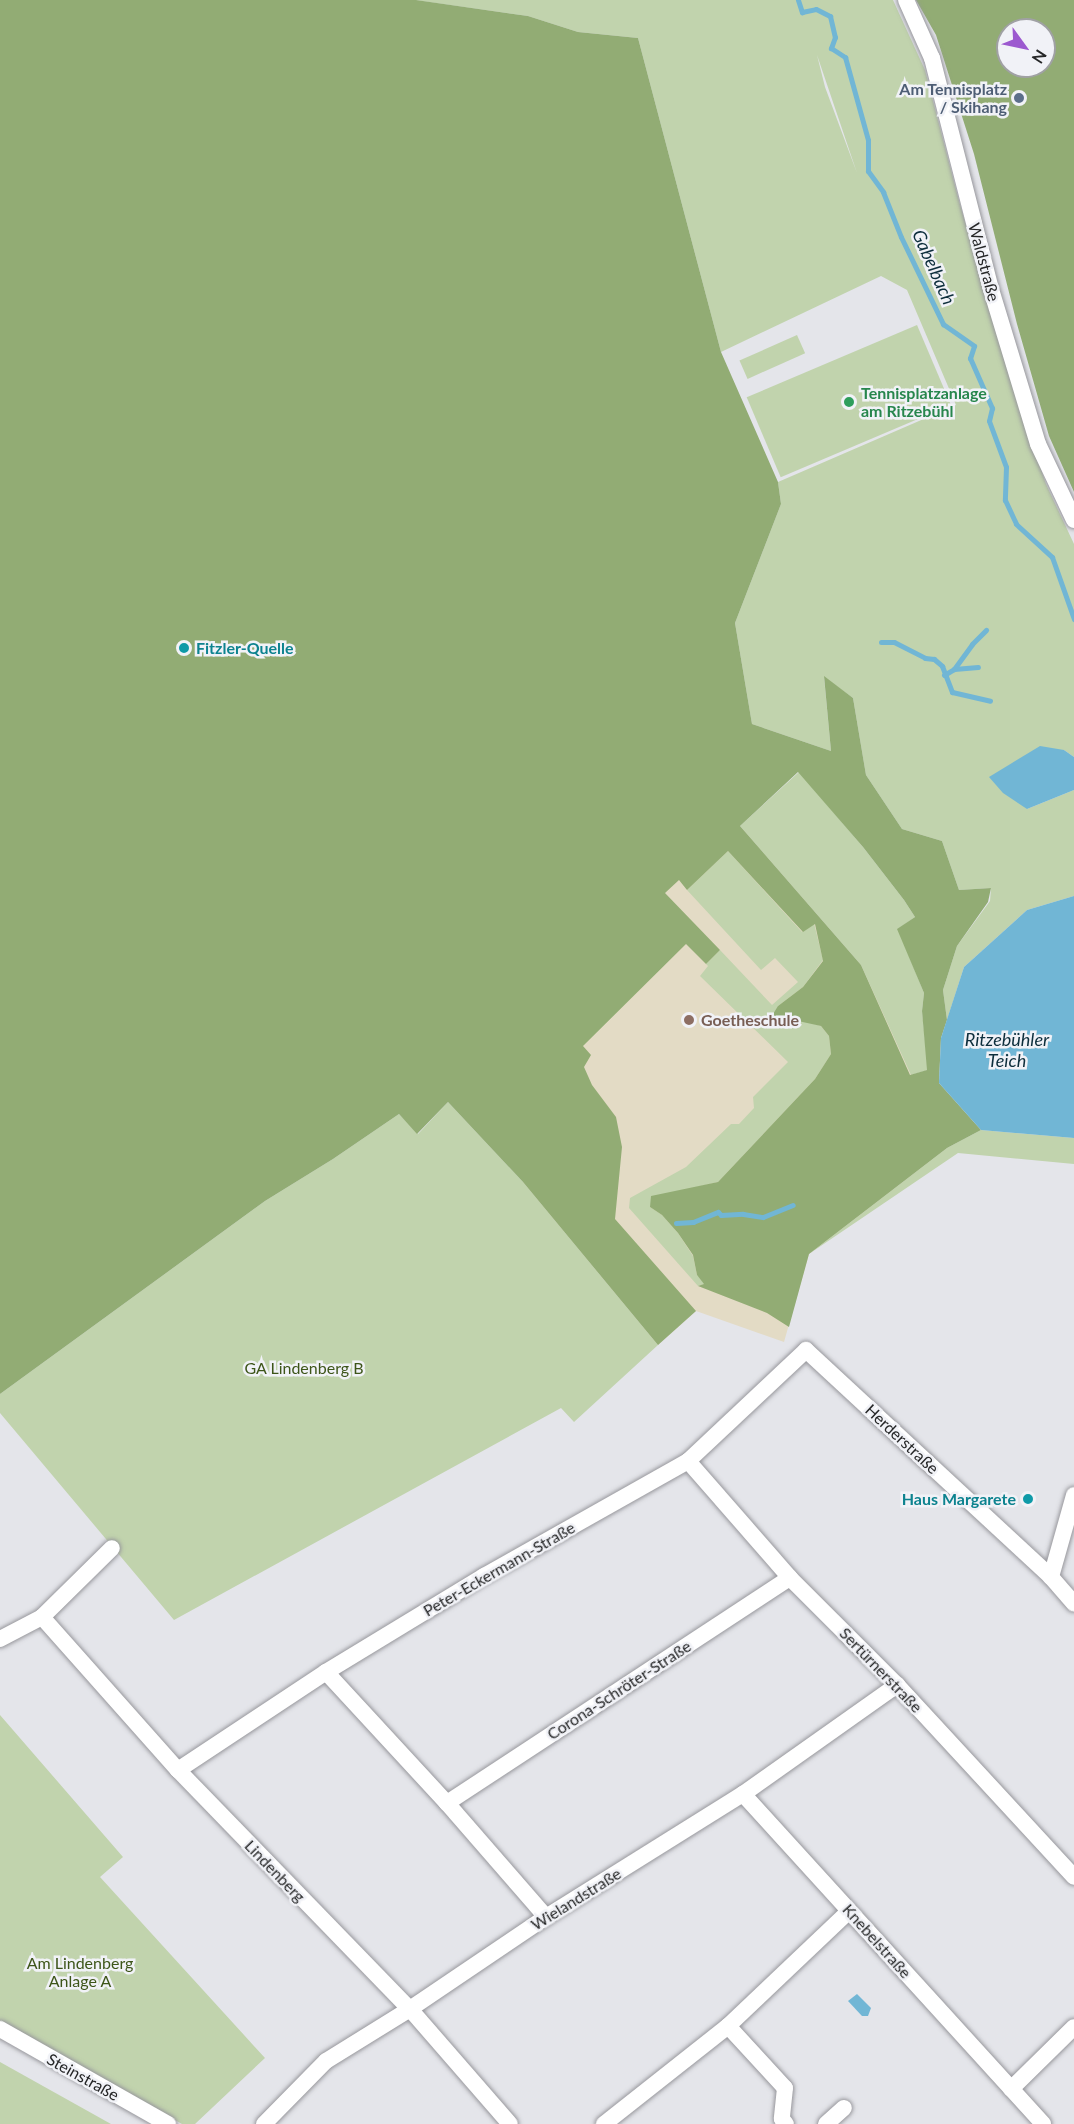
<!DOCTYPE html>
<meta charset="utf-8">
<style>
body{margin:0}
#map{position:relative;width:1074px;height:2124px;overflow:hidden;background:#e4e5ea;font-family:Lato,sans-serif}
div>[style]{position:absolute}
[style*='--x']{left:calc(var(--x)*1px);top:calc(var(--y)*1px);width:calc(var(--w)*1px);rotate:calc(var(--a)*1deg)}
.education>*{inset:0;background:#e3dbc5}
.green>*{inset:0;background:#c1d3ad;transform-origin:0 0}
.forest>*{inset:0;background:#92ac74}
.water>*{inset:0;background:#71b6d5}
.stream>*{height:5px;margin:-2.5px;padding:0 2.5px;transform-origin:2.5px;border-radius:2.5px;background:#71b6d5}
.roads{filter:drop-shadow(0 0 2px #97979c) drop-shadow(0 0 2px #97979c)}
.minor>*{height:16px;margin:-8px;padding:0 8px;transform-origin:8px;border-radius:8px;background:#fff}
.dots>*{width:16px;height:16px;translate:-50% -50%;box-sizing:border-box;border:3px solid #f1f2f7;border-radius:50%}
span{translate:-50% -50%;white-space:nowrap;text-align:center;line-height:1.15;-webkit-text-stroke:5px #f1f2f7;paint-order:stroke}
.service-label{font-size:16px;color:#4e5e75;font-weight:700}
.right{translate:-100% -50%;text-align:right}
.street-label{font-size:16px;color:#262728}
.leisure-label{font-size:16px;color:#27864d;font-weight:700}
.left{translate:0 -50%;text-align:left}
.culture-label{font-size:16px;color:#0d838f;font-weight:700}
.education-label{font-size:16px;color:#785e54;font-weight:700}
.park-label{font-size:16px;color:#3d5519}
.water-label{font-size:18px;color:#0d2e3c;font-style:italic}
.north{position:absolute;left:996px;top:18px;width:60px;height:60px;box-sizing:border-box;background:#f1f2f7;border:2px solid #a0a1a4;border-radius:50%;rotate:123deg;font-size:16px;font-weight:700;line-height:24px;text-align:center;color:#262728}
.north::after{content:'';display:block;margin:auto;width:21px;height:27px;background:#9c59cf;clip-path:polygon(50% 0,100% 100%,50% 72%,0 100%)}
</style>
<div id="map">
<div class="education">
<div style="clip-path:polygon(740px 826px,861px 965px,947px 1148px,809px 1254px,784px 1342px,696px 1311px,658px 1345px,523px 1182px,559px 947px)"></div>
</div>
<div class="green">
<div style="clip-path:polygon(evenodd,415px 0,893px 0,925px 70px,959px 201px,1012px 384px,1046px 484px,1074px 544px,1074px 757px,1064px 750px,1027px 809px,1074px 790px,1074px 896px,1027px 910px,964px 967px,947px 1020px,943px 990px,957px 946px,990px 901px,991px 888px,959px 890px,942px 841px,902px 829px,866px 775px,853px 698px,824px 677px,831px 751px,752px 724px,735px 623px,781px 504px,778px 482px,956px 405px,907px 290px,881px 276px,721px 352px,638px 38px,578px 32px,528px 16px,415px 0,817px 55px,857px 173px,825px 87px,817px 55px)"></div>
<div style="left:917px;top:325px;width:87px;height:185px;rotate:67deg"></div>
<div style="left:797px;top:335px;width:20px;height:63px;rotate:66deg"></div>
<div style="clip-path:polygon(799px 772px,863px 847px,904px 900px,915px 917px,898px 929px,924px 993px,922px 1011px,928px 1070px,911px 1075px,861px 965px,740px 826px)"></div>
<div style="clip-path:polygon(728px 851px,802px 932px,814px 923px,823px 960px,803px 987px,778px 1006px,786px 1026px,801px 1020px,821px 1026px,829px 1036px,831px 1054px,815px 1079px,718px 1182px,672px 1193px,650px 1207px,662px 1215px,678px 1233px,693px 1256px,697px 1275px,705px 1284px,698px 1286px,629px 1208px,630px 1198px,686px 1167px,731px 1124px,739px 1124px,754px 1108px,753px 1097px,788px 1062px,700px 976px,708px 966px,706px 964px,720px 950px,772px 1005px,798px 982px,775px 958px,761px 970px,687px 890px)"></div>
<div style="clip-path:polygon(448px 1102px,523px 1182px,658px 1345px,574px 1422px,561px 1408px,174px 1620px,0 1413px,0 1394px,265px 1201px,333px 1159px,399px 1114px,418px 1134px)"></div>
<div style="clip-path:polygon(981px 1130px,1074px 1138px,1074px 1164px,958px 1153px,809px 1254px,947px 1148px)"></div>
<div style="clip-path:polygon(0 1715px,123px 1857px,100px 1877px,265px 2058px,195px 2124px,182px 2124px,0 2021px)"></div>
<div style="clip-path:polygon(0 2062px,111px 2124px,0 2124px)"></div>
</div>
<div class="forest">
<div style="clip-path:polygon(evenodd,0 0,416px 0,528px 16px,578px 32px,638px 38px,721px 352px,778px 482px,781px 504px,735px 623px,752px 724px,831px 751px,824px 676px,853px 698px,866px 775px,902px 829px,942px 841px,959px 890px,991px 888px,988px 902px,957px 946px,943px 990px,947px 1020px,941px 1038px,939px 1083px,981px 1130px,947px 1148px,809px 1254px,789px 1327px,767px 1313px,698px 1286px,704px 1284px,697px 1275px,693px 1255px,678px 1233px,662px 1215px,650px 1207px,651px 1196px,718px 1182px,815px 1079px,831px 1054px,829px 1036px,821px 1026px,798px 1021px,786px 1026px,773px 1026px,770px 1019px,778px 1006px,803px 987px,823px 961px,815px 924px,803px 932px,728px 851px,687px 890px,679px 880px,665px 893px,720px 950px,706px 964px,686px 944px,583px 1046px,591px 1055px,584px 1067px,592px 1085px,616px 1117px,622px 1147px,615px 1219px,696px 1311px,658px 1345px,523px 1182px,448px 1102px,417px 1134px,399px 1114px,333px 1159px,265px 1201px,0 1394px,0 0,798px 772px,863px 847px,904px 900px,915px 917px,897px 929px,924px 993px,922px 1011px,927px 1070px,910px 1075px,861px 965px,740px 826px,798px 772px)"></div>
<div style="clip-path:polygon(evenodd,916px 0,1074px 0,1074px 492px,1049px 436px,1017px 324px,974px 154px,936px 35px,916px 0,1008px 30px,1044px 30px,1044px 66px,1008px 66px,1008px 30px)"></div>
</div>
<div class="water">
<div style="clip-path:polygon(1040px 746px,1064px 750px,1074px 757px,1074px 790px,1027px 809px,1003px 793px,989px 777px)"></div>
<div style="clip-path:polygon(1074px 896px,1074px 1138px,981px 1130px,939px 1083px,941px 1038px,964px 967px,1027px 910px)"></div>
<div style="clip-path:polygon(857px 1994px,871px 2008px,868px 2016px,862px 2016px,848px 2001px)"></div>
</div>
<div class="stream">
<div style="--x:798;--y:0;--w:13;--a:72"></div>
<div style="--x:802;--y:12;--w:14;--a:-12"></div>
<div style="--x:816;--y:9;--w:16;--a:27"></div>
<div style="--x:830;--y:16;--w:22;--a:77"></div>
<div style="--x:835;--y:37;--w:12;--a:110"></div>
<div style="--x:831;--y:48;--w:17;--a:33"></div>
<div style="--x:845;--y:57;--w:86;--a:74.5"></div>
<div style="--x:868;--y:140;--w:31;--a:90"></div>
<div style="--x:868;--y:171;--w:26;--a:54"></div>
<div style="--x:883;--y:192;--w:48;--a:68.2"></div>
<div style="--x:901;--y:237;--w:97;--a:64.2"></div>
<div style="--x:943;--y:324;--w:38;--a:35"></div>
<div style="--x:974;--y:346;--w:13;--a:108"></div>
<div style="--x:970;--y:358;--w:55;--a:66.3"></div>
<div style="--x:992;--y:408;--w:13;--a:103"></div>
<div style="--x:989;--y:421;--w:49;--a:69.7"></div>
<div style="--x:1006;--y:467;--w:33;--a:92"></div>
<div style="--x:1005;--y:500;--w:26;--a:65"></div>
<div style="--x:1016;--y:524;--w:49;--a:42.5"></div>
<div style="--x:1052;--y:557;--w:66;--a:70.5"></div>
<div style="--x:881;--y:642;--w:13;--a:0"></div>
<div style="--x:894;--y:642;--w:35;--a:27"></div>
<div style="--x:925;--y:658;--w:9;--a:6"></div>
<div style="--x:934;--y:659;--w:11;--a:41"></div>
<div style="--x:942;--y:666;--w:28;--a:69"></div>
<div style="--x:952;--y:692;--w:39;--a:13"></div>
<div style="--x:954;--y:669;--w:24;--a:-5"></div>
<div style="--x:944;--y:675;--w:12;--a:-31"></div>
<div style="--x:954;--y:669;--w:31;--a:-54"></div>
<div style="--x:972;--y:644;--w:20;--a:-45"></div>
<div style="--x:676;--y:1223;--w:17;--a:-3"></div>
<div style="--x:693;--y:1222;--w:27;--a:-22"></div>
<div style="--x:718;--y:1212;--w:4;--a:45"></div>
<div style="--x:721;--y:1215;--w:22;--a:-3"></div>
<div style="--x:743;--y:1214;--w:20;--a:9"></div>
<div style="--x:763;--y:1217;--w:32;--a:-22"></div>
</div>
<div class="roads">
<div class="minor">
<div style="--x:906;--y:0;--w:64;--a:65.9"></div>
<div style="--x:932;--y:58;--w:235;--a:75.7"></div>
<div style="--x:990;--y:286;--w:165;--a:73.1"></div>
<div style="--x:1038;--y:444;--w:84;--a:64.7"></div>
<div style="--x:688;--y:1461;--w:155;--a:48.9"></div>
<div style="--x:790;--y:1578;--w:151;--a:45"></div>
<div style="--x:897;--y:1685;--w:261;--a:47.3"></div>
<div style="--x:1051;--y:1577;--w:85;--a:-74.3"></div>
<div style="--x:42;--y:1617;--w:98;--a:-44.6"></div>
<div style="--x:0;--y:1639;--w:47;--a:-27.6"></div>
<div style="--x:42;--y:1617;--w:205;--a:48.4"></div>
<div style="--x:178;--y:1770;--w:333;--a:45.9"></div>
<div style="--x:410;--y:2009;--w:152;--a:49"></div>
<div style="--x:326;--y:1672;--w:178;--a:47.3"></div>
<div style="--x:447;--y:1803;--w:151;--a:49"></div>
<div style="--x:178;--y:1770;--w:178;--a:-33.5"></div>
<div style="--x:326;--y:1672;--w:185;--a:-31.3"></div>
<div style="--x:484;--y:1576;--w:234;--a:-29.4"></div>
<div style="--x:688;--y:1461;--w:162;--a:-43.2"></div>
<div style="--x:806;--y:1350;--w:334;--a:42.8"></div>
<div style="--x:1051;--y:1577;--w:35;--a:49"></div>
<div style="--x:743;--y:1794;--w:446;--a:47.7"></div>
<div style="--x:447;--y:1803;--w:410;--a:-33.3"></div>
<div style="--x:728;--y:2026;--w:84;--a:47.4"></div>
<div style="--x:785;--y:2088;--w:31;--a:96"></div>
<div style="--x:782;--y:2119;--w:6;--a:51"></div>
<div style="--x:0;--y:2029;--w:193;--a:29.5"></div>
<div style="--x:1011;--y:2089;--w:88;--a:-44.5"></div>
<div style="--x:264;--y:2124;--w:88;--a:-45.5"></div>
<div style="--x:326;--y:2061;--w:99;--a:-31.8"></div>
<div style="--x:410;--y:2009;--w:164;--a:-34.1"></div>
<div style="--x:546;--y:1917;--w:232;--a:-32"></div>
<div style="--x:743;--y:1794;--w:189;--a:-35.3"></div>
<div style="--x:604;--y:2124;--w:158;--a:-38.3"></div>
<div style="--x:728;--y:2026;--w:167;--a:-43.5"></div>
<div style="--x:826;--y:2124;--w:24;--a:-42"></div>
</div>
</div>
<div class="dots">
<div style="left:1019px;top:98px;background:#5c6f8a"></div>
<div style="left:849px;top:402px;background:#2e9e5b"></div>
<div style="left:184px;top:648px;background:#0f9aa8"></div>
<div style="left:689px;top:1020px;background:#8d6e63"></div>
<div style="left:1028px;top:1499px;background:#0f9aa8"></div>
</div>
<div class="service-label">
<span class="right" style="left:1007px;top:98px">Am Tennisplatz<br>/ Skihang</span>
</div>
<div class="street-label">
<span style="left:984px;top:262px;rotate:75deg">Waldstraße</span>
<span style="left:902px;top:1439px;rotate:43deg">Herderstraße</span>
<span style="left:499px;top:1569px;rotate:-30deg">Peter-Eckermann-Straße</span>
<span style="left:881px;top:1670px;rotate:46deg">Sertürnerstraße</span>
<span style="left:619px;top:1690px;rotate:-33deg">Corona-Schröter-Straße</span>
<span style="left:275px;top:1871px;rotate:46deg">Lindenberg</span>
<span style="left:576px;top:1899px;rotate:-32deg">Wielandstraße</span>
<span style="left:877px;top:1941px;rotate:48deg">Knebelstraße</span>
<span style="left:83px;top:2077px;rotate:29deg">Steinstraße</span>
</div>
<div class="leisure-label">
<span class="left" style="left:861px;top:402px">Tennisplatzanlage<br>am Ritzebühl</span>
</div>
<div class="culture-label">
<span class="left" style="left:196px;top:648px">Fitzler-Quelle</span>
<span class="right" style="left:1016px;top:1499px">Haus Margarete</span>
</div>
<div class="education-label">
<span class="left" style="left:701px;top:1020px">Goetheschule</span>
</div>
<div class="park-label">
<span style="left:304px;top:1368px">GA Lindenberg B</span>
<span style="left:80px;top:1972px">Am Lindenberg<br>Anlage A</span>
</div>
<div class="water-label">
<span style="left:934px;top:267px;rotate:66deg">Gabelbach</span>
<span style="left:1007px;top:1050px">Ritzebühler<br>Teich</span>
</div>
<div class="north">N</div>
</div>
